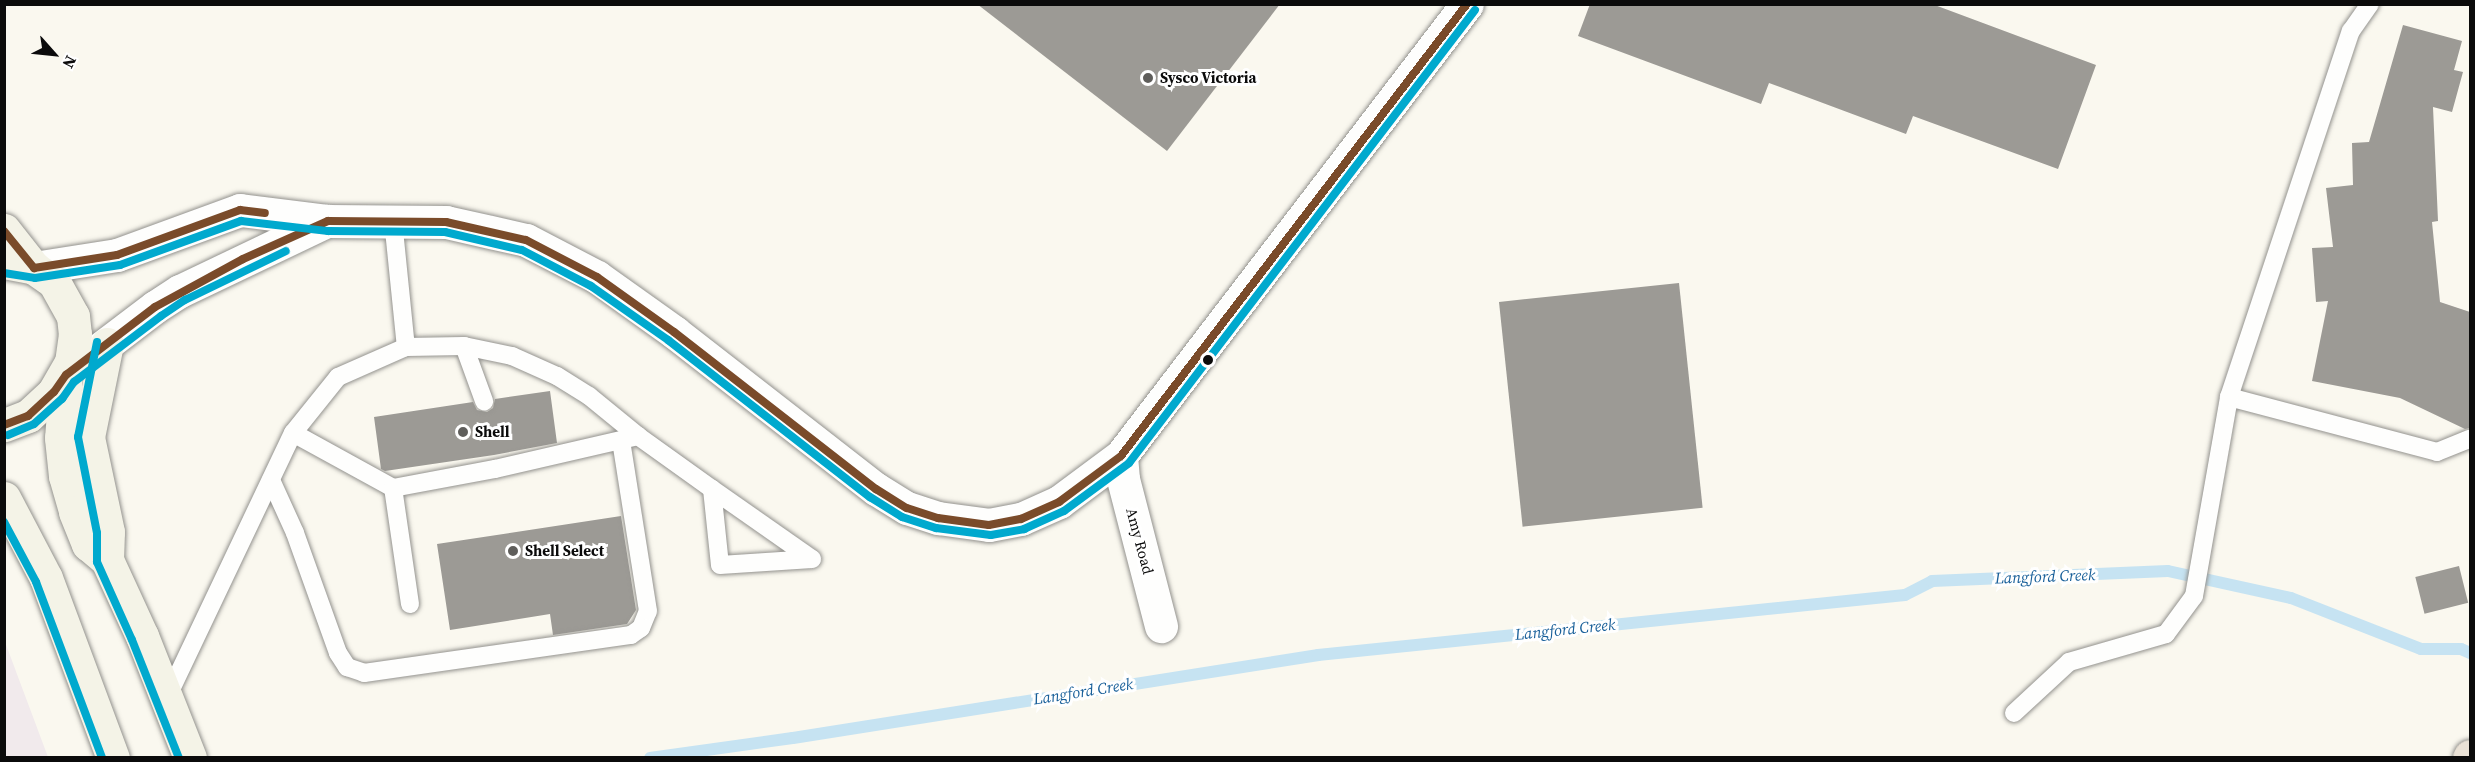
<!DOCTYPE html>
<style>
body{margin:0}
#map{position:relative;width:2475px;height:762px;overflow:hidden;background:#faf8ef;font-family:"Source Serif 4",serif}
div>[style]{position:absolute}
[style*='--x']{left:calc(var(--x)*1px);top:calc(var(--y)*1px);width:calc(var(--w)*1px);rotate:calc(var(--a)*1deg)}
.industrial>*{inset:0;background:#f1eaec}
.stream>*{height:12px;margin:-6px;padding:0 6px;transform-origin:6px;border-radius:6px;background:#c6e3f2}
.building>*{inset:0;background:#9c9a95;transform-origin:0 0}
.roads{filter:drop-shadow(0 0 2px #93928e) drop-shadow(0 0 2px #93928e)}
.service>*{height:18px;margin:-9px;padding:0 9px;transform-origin:9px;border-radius:9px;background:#fefefd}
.minor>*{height:33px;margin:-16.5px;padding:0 16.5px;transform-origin:16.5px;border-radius:16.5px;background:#fefefd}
.tertiary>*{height:33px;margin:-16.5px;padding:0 16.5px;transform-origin:16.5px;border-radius:16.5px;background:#fefefd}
.secondary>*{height:33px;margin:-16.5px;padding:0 16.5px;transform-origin:16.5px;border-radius:16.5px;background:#f4f3e7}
.trunk>*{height:33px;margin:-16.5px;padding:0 16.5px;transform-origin:16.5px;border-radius:16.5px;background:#eae2d6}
.bus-1>*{height:8px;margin:-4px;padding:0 4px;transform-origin:4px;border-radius:4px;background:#7a4b2a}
.bus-2>*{height:8px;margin:-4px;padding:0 4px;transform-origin:4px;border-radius:4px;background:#00a9ce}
.dots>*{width:16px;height:16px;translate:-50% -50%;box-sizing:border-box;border:3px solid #fff;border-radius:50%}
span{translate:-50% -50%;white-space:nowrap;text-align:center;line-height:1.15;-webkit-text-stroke:6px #fff;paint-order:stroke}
.poi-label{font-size:15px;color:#0b0b0b;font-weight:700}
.left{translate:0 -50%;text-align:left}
.street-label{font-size:15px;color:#0b0b0b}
.water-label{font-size:16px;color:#185f99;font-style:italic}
.frame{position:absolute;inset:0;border:6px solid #0b0b0b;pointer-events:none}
.north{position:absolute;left:24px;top:24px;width:60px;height:60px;-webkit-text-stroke:4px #fff;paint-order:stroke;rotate:117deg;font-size:16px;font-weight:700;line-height:24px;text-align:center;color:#0b0b0b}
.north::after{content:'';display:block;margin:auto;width:21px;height:27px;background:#0b0b0b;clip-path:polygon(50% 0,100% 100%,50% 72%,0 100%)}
</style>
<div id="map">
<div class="industrial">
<div style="clip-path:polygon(4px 642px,5px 642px,48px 757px,5px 757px)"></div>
</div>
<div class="stream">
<div style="--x:650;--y:758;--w:144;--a:-8"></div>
<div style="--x:793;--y:738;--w:532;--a:-8.98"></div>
<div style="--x:1318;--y:655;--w:590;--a:-5.84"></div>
<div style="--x:1905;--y:595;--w:30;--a:-27"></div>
<div style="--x:1932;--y:581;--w:236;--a:-2.4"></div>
<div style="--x:2168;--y:571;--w:126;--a:12.4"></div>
<div style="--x:2291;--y:598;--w:140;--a:21.4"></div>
<div style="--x:2421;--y:649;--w:40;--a:0"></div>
<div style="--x:2461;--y:649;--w:10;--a:24"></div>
</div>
<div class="building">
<div style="clip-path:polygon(977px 4px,1280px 4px,1167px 151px)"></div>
<div style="clip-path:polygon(1590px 4px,1932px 4px,2096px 65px,2058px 169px,1913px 116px,1906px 134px,1769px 83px,1761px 104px,1578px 36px)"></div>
<div style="clip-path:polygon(2403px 25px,2462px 41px,2454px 70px,2463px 72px,2452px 112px,2433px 107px,2438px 221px,2432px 222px,2440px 302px,2470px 312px,2470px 428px,2465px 429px,2400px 398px,2312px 381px,2328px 301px,2316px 302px,2312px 248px,2333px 247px,2326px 188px,2353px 185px,2352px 143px,2369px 142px)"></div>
<div style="left:1679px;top:283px;width:226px;height:181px;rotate:84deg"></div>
<div style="clip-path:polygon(550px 391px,557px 443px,494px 455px,385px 471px,381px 469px,374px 417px,473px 402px,477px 410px,487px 412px,493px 408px,495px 399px)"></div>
<div style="clip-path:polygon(621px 516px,636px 610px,627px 624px,553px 635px,550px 614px,450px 630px,437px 544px)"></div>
<div style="left:2459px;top:566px;width:38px;height:45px;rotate:76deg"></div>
</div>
<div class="roads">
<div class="service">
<div style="--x:393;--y:220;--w:128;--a:84.2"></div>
<div style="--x:406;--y:347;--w:58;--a:-1"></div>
<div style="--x:464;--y:346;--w:59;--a:70"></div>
<div style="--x:464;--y:346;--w:49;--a:11.8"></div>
<div style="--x:512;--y:356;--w:49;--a:24"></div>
<div style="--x:557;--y:376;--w:38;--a:32"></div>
<div style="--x:589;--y:396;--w:63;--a:39.2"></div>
<div style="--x:2229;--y:397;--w:215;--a:14.8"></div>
<div style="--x:2437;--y:452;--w:35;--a:-22"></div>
<div style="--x:293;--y:433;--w:114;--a:28.8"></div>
<div style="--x:271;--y:480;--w:58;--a:65.6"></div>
<div style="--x:295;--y:533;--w:127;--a:70.3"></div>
<div style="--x:338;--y:653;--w:17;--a:57"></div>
<div style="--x:347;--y:667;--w:18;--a:19"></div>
<div style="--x:364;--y:673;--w:270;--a:-8.1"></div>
<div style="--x:631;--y:635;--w:12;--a:-35"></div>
<div style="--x:641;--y:628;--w:18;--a:-68"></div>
<div style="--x:648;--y:611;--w:172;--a:-99"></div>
<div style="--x:712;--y:489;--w:122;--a:35"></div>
<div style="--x:410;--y:604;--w:117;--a:-98.3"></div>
<div style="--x:393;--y:488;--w:104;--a:-10.6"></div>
<div style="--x:495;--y:469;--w:147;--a:-13"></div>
<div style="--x:638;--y:436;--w:91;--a:35.6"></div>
<div style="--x:712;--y:489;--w:76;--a:84"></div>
<div style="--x:720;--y:565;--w:92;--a:-3.7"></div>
<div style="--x:167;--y:698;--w:293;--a:-64.6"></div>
<div style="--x:293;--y:433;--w:72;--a:-51.2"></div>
<div style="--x:338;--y:377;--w:74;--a:-23.8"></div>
<div style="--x:2014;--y:713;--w:75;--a:-42.8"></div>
<div style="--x:2069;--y:662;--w:101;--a:-16.1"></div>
<div style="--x:2166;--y:634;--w:47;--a:-53.6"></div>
<div style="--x:2194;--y:596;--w:202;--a:-80"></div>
<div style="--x:2229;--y:397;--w:386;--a:-71.6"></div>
<div style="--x:2351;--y:31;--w:33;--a:-55"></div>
</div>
<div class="minor">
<div style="--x:1121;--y:456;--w:23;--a:85"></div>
<div style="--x:1123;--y:479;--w:152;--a:75.5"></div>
</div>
<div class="tertiary">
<div style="--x:34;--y:268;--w:84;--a:-8.9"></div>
<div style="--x:117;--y:255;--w:131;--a:-20.1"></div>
<div style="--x:240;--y:210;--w:89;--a:7.1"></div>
<div style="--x:328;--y:221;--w:118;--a:0.5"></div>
<div style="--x:446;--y:222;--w:82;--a:12.7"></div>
<div style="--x:526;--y:240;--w:80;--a:27.5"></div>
<div style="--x:597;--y:277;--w:95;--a:35.5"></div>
<div style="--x:674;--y:332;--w:256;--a:37.9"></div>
<div style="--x:876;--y:489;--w:36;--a:32"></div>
<div style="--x:907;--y:508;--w:33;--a:18"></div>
<div style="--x:938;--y:518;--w:51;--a:7.8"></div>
<div style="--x:989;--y:525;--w:33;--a:-11"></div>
<div style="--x:1021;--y:519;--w:42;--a:-24.1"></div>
<div style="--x:1059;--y:502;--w:77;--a:-36.6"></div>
<div style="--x:1121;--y:456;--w:569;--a:-52.57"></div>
<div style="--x:84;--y:361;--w:89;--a:-37.3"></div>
<div style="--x:155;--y:307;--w:30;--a:-33"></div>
<div style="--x:180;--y:291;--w:163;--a:-25.5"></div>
</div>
<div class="secondary">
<div style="--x:4;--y:230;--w:48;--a:51.7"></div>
<div style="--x:4;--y:262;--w:31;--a:11"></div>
<div style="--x:34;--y:268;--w:24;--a:35"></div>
<div style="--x:54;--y:282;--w:39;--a:61"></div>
<div style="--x:73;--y:316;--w:18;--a:84"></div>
<div style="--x:75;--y:334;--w:28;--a:98"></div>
<div style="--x:71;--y:362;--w:34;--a:120"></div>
<div style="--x:54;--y:392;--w:35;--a:137"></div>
<div style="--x:28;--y:416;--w:26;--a:159"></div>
<div style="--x:66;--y:375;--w:63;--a:94.5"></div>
<div style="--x:61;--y:438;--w:38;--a:84"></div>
<div style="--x:65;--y:476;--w:37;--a:74"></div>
<div style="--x:75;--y:512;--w:35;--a:68"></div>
<div style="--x:88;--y:544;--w:25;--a:40"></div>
<div style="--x:107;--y:560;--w:84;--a:65.3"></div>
<div style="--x:142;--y:636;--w:131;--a:68.5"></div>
<div style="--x:4;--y:498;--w:90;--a:62.3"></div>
<div style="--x:46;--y:578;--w:192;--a:69.6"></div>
<div style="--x:107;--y:560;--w:28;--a:-88"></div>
<div style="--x:108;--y:532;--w:97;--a:-101.9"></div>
<div style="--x:88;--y:437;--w:95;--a:-78.5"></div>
</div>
<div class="trunk">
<div style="--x:2469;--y:758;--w:2;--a:-63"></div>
</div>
</div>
<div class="bus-1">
<div style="--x:4;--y:231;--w:48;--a:51"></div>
<div style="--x:34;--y:268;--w:84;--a:-8.9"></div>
<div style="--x:117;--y:255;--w:131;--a:-20.1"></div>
<div style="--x:240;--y:210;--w:25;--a:7"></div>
<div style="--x:4;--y:425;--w:26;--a:-21"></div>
<div style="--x:28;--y:416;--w:35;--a:-43"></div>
<div style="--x:54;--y:392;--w:21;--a:-55"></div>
<div style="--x:66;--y:375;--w:112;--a:-37.4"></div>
<div style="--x:155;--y:307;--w:100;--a:-28.6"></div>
<div style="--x:243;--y:259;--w:93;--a:-24.1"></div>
<div style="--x:328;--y:221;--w:118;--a:0.5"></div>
<div style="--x:446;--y:222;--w:82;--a:12.7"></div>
<div style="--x:526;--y:240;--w:80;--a:27.5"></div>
<div style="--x:597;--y:277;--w:95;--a:35.5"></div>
<div style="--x:674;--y:332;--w:256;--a:37.9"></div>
<div style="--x:876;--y:489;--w:36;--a:32"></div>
<div style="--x:907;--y:508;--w:33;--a:18"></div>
<div style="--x:938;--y:518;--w:51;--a:7.8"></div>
<div style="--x:989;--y:525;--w:33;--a:-11"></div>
<div style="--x:1021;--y:519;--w:42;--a:-24.1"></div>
<div style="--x:1059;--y:502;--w:77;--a:-36.6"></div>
<div style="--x:1121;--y:456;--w:569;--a:-52.57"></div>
</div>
<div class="bus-2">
<div style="--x:4;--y:273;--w:31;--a:9"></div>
<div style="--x:35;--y:278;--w:86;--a:-8.7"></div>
<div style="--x:120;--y:265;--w:129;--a:-20"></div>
<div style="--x:241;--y:221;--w:88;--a:6.6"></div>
<div style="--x:328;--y:231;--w:117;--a:0.5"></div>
<div style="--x:445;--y:232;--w:79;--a:13.2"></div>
<div style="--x:522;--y:250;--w:78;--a:27.6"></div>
<div style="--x:591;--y:286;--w:94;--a:35"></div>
<div style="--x:668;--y:340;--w:256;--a:37.9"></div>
<div style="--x:870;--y:497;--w:38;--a:32"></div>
<div style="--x:902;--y:517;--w:36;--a:18"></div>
<div style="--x:936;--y:528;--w:55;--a:7.3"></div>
<div style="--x:991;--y:535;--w:34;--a:-10"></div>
<div style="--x:1024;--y:529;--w:44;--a:-24.2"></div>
<div style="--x:1064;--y:511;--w:81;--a:-36.4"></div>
<div style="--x:1129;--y:463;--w:570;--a:-52.63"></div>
<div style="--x:97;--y:342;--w:97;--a:101.3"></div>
<div style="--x:78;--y:437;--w:98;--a:78.8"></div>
<div style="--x:97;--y:533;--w:29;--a:90"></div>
<div style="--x:97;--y:562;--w:85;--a:65.8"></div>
<div style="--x:132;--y:640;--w:127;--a:68.3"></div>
<div style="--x:8;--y:435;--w:28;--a:-23"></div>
<div style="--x:34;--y:424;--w:38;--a:-42"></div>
<div style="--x:62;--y:399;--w:21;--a:-55"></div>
<div style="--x:74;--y:382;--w:109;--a:-37.2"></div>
<div style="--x:161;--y:316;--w:29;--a:-34"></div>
<div style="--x:185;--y:300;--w:112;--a:-25.9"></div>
<div style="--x:4;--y:522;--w:68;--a:61.9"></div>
<div style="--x:36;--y:582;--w:188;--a:69.4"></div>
</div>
<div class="dots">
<div style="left:1148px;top:78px;background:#5f5e5b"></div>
<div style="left:1208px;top:360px;background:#0b0b0b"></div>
<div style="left:463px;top:432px;background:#5f5e5b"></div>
<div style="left:513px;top:551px;background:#5f5e5b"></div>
</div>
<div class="poi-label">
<span class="left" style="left:1160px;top:78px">Sysco Victoria</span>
<span class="left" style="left:475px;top:432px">Shell</span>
<span class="left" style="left:525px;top:551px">Shell Select</span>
</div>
<div class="street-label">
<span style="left:1140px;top:541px;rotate:75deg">Amy Road</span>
</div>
<div class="water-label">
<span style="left:2045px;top:576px;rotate:-2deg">Langford Creek</span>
<span style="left:1565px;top:629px;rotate:-6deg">Langford Creek</span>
<span style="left:1083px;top:691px;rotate:-9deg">Langford Creek</span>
</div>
<div class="frame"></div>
<div class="north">N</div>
</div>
